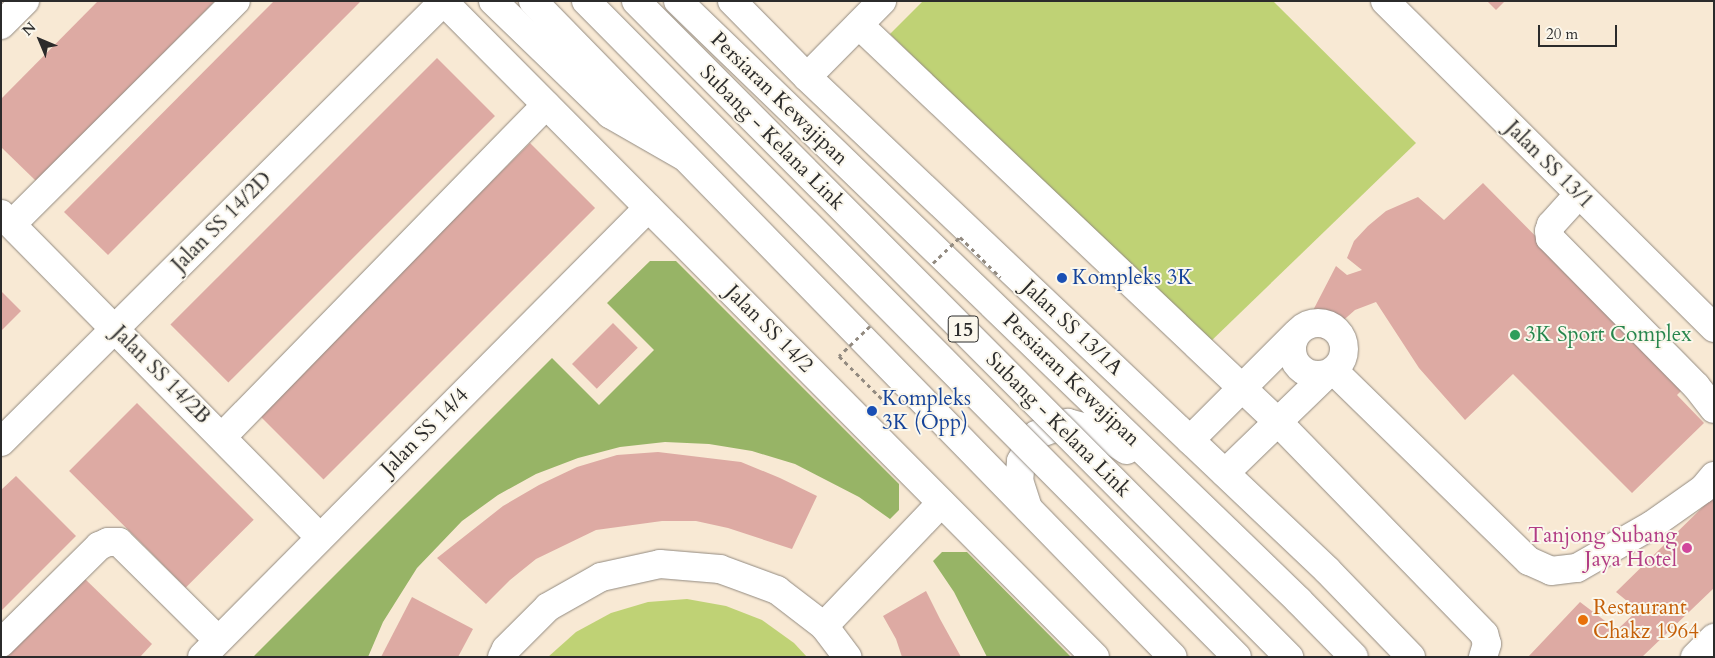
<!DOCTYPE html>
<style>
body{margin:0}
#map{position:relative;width:1715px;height:658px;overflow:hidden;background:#f8e9d4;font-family:Cardo,serif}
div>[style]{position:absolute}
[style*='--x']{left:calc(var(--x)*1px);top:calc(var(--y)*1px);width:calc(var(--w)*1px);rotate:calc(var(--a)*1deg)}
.green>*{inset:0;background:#bfd275}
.forest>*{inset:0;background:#97b466}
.building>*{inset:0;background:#ddaaa3;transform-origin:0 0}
.roads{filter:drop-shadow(0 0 1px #928a80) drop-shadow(0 0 1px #928a80)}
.minor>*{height:28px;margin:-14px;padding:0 14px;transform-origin:14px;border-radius:14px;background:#fff}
.minor>.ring{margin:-14px;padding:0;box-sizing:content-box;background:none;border:28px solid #fff;border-radius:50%}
.major>*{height:28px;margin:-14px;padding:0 14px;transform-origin:14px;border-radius:14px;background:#fff}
.highway>*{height:28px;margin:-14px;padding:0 14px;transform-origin:14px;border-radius:14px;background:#fff}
.path-bridge>*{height:3px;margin-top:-1.5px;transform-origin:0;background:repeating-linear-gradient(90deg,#928a80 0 4px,transparent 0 8px)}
.bridges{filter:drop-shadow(0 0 1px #928a80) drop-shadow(0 0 1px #928a80)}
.major-bridge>*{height:28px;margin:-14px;padding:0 14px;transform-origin:14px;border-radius:14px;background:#fff}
.dots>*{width:14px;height:14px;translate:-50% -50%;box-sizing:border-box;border:2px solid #fbf7ec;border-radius:50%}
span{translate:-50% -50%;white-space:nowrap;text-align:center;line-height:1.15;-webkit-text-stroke:4px #fbf7ec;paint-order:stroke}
.shield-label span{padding:1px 4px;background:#fbf7ec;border:1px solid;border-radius:4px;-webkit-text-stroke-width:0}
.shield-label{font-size:20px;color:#2b2b2b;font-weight:700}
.street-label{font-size:21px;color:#2b2b2b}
.transit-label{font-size:21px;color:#164399}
.left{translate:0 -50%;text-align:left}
.leisure-label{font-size:21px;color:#27864d}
.hotel-label{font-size:21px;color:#b23c85}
.right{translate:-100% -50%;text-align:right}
.food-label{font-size:21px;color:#c56008}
.frame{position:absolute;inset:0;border:2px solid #2b2b2b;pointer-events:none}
.north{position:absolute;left:15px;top:15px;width:50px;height:50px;-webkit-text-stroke:4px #fbf7ec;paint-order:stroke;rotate:315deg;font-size:14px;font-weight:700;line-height:20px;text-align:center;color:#2b2b2b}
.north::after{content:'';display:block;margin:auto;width:18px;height:22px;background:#2b2b2b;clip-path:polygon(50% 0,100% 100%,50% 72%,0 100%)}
.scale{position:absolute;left:1538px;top:25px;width:79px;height:22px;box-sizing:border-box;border:2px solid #2b2b2b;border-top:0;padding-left:6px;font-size:15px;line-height:18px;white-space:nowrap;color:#2b2b2b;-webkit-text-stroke:4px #fbf7ec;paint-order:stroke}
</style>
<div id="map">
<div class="green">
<div style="clip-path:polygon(923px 1px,1273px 1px,1416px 143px,1208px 344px,890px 34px)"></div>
<div style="clip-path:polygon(687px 599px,726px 606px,762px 620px,794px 643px,807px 657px,548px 657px,576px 632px,611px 613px,648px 602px)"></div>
</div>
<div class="forest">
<div style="clip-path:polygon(650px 261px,676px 261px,899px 484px,899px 510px,890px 519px,859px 497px,795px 464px,752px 451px,709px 444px,665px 442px,620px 447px,578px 458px,536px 474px,498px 495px,462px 521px,417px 568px,383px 622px,368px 657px,253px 657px,552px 358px,599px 405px,654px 350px,607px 303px)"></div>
<div style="clip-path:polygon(942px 552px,967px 552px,1071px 657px,987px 657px,954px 592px,933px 561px)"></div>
</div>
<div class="building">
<div style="clip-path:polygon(98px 1px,215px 1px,36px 181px,1px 147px,1px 99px)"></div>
<div style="clip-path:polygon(274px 1px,361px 1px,108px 255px,64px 212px)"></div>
<div style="clip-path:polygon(1487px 1px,1505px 1px,1496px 10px)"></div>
<div style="left:437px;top:58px;width:82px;height:377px;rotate:45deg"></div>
<div style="left:530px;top:143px;width:92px;height:384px;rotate:45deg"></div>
<div style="clip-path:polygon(1483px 183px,1685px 387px,1677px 395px,1704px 423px,1632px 493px,1513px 374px,1465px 420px,1419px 368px,1376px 302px,1355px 310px,1322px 339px,1306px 324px,1336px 266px,1347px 275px,1362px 270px,1347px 258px,1354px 241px,1368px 226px,1386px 211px,1418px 197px,1444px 220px)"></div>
<div style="clip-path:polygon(1px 291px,21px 311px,1px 331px)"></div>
<div style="left:613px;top:323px;width:35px;height:58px;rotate:45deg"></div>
<div style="left:137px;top:403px;width:165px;height:96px;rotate:45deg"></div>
<div style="clip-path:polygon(658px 452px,741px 462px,780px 478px,817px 496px,792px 549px,728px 528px,696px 521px,662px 521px,596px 530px,536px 559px,510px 580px,486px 604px,437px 558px,503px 506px,539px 485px,577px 467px,617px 455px)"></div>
<div style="clip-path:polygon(16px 476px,76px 536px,1px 611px,1px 490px)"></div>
<div style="clip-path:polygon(1714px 496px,1714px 588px,1642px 657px,1528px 657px,1580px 602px,1617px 630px,1638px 610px,1616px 592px)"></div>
<div style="clip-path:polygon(83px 577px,152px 644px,140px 657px,4px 657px)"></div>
<div style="clip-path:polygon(926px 591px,940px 619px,961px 657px,902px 657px,896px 639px,883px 616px)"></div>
<div style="clip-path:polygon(412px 597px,473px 629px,458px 657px,381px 657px)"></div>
</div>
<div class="roads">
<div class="minor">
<div style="--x:443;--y:1;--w:925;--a:45.18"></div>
<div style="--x:732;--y:1;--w:107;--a:45.4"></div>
<div style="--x:807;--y:77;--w:717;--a:43.47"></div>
<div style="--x:1327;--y:570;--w:121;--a:46"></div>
<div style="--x:1385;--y:1;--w:464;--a:44.8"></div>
<div style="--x:1;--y:25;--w:34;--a:-45"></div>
<div style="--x:859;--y:25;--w:577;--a:43.46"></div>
<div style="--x:1278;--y:422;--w:296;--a:45.8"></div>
<div style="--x:1484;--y:634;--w:10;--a:73"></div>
<div style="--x:1487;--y:644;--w:14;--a:107"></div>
<div style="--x:807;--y:77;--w:107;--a:-45.4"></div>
<div style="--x:1579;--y:194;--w:42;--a:132.1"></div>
<div style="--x:1551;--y:225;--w:6;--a:108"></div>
<div style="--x:1549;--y:231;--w:7;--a:82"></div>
<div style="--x:1550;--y:238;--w:208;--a:45.4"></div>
<div style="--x:1696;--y:386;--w:29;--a:52"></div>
<div style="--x:1;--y:214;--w:454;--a:45.4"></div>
<div style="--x:12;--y:224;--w:316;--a:-44.9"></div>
<div class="ring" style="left:1292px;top:323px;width:24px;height:24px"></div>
<div style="--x:1334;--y:371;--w:272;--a:44.3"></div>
<div style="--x:1529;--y:561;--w:24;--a:24"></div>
<div style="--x:1551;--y:571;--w:26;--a:-7"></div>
<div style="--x:1577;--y:568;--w:86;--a:-29.8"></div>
<div style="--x:1652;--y:525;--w:62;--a:-35.2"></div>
<div style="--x:1703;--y:489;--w:17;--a:-50"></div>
<div style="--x:222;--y:437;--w:464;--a:-45.7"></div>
<div style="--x:1190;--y:440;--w:151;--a:-45"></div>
<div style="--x:1;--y:442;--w:624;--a:-44.87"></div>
<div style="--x:1225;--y:473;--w:142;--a:-44.1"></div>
<div style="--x:824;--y:626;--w:170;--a:-46.4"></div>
<div style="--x:1;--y:643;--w:138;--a:-44.7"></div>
<div style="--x:99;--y:546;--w:10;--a:-24"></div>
<div style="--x:108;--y:542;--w:11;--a:0"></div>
<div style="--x:119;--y:542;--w:139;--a:44.7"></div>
<div style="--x:202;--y:657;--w:633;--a:-45.19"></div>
<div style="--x:502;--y:657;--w:9;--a:-63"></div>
<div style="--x:506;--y:649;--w:59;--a:-45"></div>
<div style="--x:548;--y:607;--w:61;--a:-29.5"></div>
<div style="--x:601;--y:577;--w:60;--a:-12.4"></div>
<div style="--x:660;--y:564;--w:60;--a:4.8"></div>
<div style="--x:720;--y:569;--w:61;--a:20.2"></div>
<div style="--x:777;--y:590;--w:59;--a:37.5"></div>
<div style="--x:824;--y:626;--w:39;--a:53"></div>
<div style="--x:1695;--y:657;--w:27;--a:-45"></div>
</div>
<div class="major">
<div style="--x:533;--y:1;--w:916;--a:45.71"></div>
<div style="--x:678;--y:1;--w:864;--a:44.01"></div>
<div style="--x:1299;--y:601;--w:78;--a:45.5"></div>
<div style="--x:1028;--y:508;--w:28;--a:-108"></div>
<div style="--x:1019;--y:481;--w:20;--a:-84"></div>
<div style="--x:1021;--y:461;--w:30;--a:-60"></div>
<div style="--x:1036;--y:435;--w:34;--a:-21"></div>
<div style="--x:1068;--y:423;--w:30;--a:15"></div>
<div style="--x:1097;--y:431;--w:35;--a:33"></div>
</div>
<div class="highway">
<div style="--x:493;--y:1;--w:163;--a:44"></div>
<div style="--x:610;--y:114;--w:84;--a:29.9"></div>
</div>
</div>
<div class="path-bridge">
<div style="--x:933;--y:263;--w:37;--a:-44"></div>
<div style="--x:960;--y:237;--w:57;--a:45"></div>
<div style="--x:870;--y:326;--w:43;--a:135.9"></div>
<div style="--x:839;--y:356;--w:64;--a:45"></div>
</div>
<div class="bridges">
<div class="major-bridge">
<div style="--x:586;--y:1;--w:924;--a:45.22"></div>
<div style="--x:636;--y:1;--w:926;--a:45.13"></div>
</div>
</div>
<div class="dots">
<div style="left:1062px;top:278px;background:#1a4fb4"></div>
<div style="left:1515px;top:335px;background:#2e9e5b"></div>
<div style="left:872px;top:411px;background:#1a4fb4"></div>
<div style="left:1687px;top:548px;background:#d1479c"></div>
<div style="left:1583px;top:620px;background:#e8710a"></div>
</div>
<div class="shield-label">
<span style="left:963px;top:329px">15</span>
</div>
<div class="street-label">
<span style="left:779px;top:99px;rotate:44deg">Persiaran Kewajipan</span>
<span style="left:772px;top:138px;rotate:45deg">Subang - Kelana Link</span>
<span style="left:1549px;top:165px;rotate:45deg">Jalan SS 13/1</span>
<span style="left:222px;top:222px;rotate:-45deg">Jalan SS 14/2D</span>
<span style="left:1072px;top:328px;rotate:43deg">Jalan SS 13/1A</span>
<span style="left:769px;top:329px;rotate:45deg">Jalan SS 14/2</span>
<span style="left:161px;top:375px;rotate:45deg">Jalan SS 14/2B</span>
<span style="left:1071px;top:380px;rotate:44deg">Persiaran Kewajipan</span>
<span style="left:1058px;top:425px;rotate:45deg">Subang - Kelana Link</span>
<span style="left:425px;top:432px;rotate:-45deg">Jalan SS 14/4</span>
</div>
<div class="transit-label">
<span class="left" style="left:1072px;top:278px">Kompleks 3K</span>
<span class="left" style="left:882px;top:411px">Kompleks<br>3K (Opp)</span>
</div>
<div class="leisure-label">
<span class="left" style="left:1525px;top:335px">3K Sport Complex</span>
</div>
<div class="hotel-label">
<span class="right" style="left:1677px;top:548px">Tanjong Subang<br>Jaya Hotel</span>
</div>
<div class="food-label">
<span class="left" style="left:1593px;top:620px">Restaurant<br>Chakz 1964</span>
</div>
<div class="frame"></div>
<div class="north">N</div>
<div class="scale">20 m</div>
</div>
